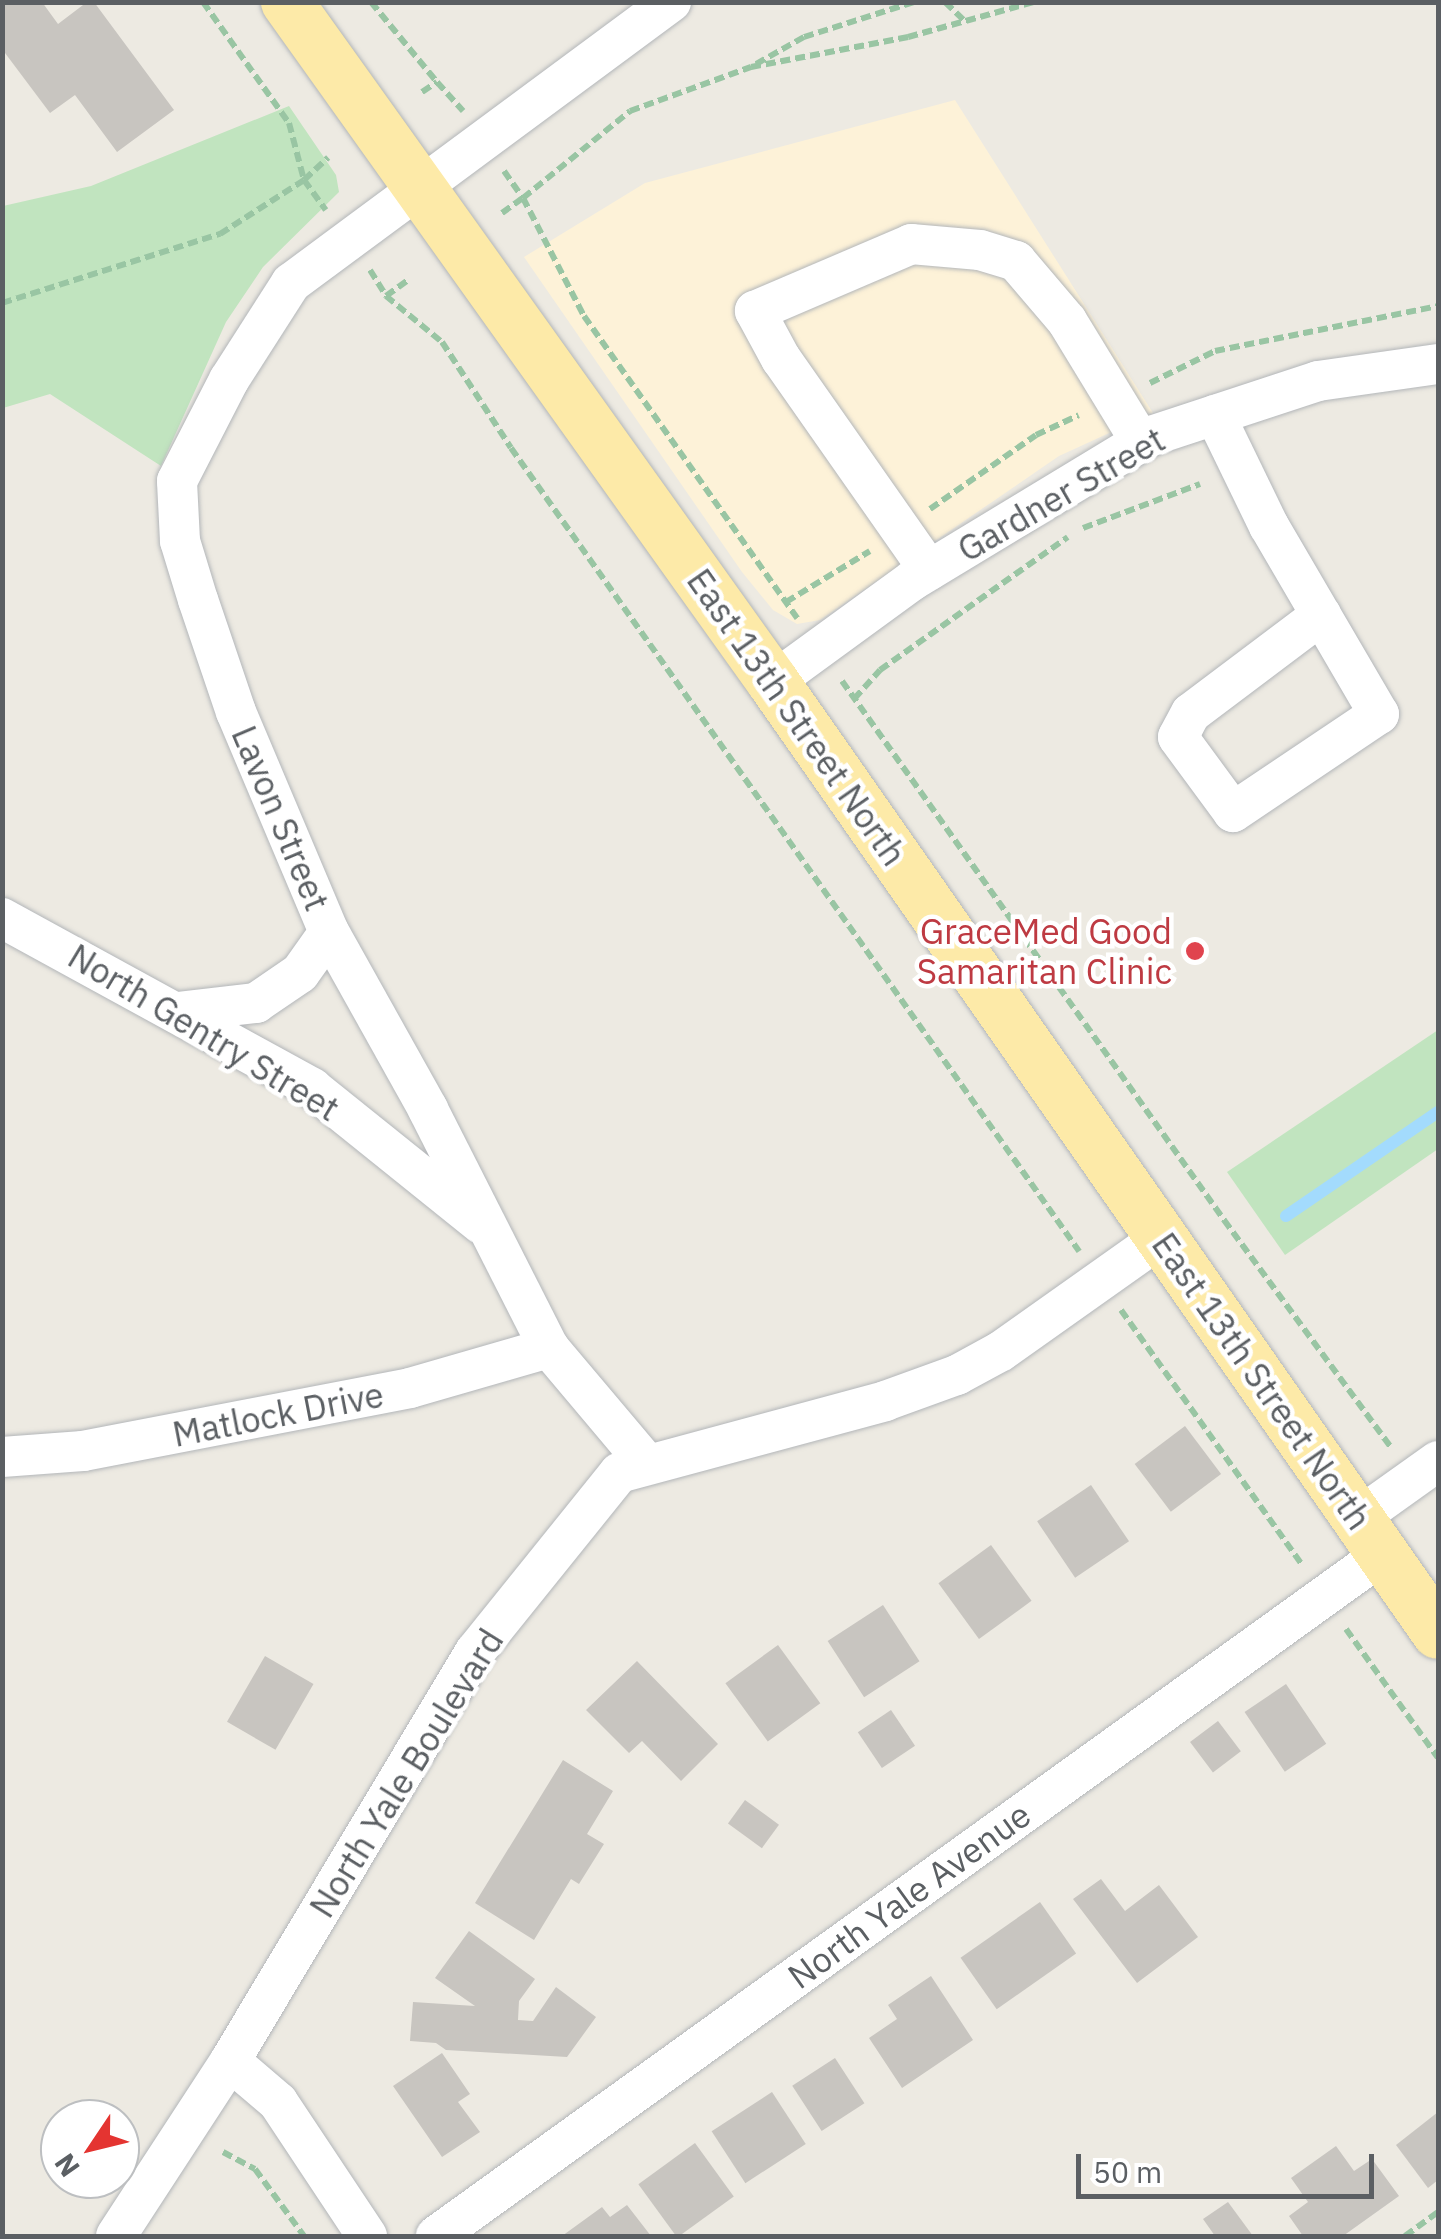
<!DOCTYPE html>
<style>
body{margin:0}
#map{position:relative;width:1441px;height:2239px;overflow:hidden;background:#edeae2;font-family:"IBM Plex Sans",sans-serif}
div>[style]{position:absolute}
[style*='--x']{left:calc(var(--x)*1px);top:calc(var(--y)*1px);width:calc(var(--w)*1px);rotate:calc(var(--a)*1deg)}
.commercial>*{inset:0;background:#fdf2d8}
.green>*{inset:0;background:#c1e4bf}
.stream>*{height:12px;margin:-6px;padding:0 6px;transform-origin:6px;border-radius:6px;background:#a3dbfd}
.building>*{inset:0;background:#c8c5c0;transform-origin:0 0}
.path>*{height:6px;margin-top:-3px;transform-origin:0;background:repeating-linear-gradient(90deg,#99c5a3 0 10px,transparent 0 15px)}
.roads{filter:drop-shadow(0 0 2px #b3b6b9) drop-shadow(0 0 2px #b3b6b9)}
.minor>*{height:40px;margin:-20px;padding:0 20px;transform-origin:20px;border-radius:20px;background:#fff}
.major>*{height:52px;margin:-26px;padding:0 26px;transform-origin:26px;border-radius:26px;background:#fdeaa8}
.dots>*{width:28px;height:28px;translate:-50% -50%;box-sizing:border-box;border:5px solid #fff;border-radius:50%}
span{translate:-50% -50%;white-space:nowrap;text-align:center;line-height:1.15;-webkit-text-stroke:9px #fff;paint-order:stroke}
.street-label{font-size:35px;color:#5b5f63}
.health-label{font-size:35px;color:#be3a42}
.right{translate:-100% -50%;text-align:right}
.frame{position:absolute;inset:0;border:5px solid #5b5f63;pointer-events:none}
.north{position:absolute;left:40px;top:2099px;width:100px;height:100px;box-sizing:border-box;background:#fff;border:2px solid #bdbfc1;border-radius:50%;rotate:235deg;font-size:28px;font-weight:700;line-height:40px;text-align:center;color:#5b5f63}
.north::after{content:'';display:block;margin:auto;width:35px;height:45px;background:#e43431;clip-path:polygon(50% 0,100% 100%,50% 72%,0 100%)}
.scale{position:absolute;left:1076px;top:2154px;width:298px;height:45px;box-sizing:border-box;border:5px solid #5b5f63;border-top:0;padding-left:12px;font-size:30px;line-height:35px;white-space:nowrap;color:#5b5f63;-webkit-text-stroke:8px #fff;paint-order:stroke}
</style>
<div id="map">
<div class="commercial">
<div style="clip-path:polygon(955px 100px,1153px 413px,1059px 456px,820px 620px,797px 624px,773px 610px,742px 572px,524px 257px,645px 183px)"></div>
</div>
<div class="green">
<div style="clip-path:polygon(289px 106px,336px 175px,339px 192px,263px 267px,226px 322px,161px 466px,50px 394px,3px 408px,3px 206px,91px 186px)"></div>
<div style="clip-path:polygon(1438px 1030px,1438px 1149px,1285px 1255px,1227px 1172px)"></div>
</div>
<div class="stream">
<div style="--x:1286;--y:1216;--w:184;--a:-34.4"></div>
</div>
<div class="building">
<div style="clip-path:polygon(2px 2px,42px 2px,58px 24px,87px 2px,94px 2px,174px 110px,117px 152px,75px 95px,50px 113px,2px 49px)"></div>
<div style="left:1185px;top:1426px;width:60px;height:63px;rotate:53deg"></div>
<div style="left:1091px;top:1485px;width:68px;height:65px;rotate:56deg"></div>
<div style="left:991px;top:1545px;width:69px;height:65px;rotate:54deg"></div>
<div style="left:883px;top:1605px;width:67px;height:66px;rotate:57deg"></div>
<div style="left:778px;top:1645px;width:72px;height:65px;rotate:54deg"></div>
<div style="left:265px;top:1656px;width:56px;height:76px;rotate:30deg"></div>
<div style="clip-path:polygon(637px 1661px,718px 1744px,681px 1781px,642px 1741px,629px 1753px,586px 1710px)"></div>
<div style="left:1286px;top:1684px;width:72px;height:50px;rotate:56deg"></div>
<div style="left:891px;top:1710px;width:43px;height:40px;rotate:56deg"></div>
<div style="left:1218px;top:1721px;width:38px;height:35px;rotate:53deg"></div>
<div style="clip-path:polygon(563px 1760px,613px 1791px,587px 1834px,604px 1844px,579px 1884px,571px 1879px,534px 1940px,475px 1903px)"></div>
<div style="left:745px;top:1800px;width:42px;height:29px;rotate:36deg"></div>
<div style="clip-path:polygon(1101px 1879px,1125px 1911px,1159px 1885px,1198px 1937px,1137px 1983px,1073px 1899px)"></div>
<div style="left:1040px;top:1902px;width:63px;height:97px;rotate:55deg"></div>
<div style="clip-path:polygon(469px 1931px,535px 1979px,519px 2001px,518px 2020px,533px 2021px,556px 1987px,596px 2017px,567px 2057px,446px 2050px,436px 2043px,410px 2041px,413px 2002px,475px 2006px,435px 1978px)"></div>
<div style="clip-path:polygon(931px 1976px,973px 2040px,902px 2088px,869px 2038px,897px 2019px,888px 2005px)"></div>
<div style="clip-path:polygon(442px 2053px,470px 2094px,458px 2102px,480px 2132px,442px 2157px,393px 2086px)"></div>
<div style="left:835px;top:2058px;width:54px;height:51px;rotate:57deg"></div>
<div style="left:772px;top:2092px;width:62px;height:72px;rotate:57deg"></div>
<div style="clip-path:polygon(1438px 2112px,1438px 2180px,1428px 2188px,1396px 2145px)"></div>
<div style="left:695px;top:2143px;width:66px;height:70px;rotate:54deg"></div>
<div style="clip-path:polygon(1336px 2146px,1354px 2171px,1372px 2159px,1399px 2196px,1343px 2236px,1303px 2236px,1289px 2216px,1308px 2202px,1291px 2178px)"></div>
<div style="clip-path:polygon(1228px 2202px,1253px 2236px,1215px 2236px,1203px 2219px)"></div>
<div style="clip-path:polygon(627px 2205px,651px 2236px,562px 2236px,602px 2207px,610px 2217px)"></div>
</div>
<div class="path">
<div style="--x:203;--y:2;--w:148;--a:54.6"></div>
<div style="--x:289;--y:123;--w:59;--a:75.3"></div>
<div style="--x:304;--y:180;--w:37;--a:54"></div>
<div style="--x:371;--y:2;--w:104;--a:50.5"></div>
<div style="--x:945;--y:2;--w:28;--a:44"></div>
<div style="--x:756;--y:64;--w:55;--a:-29.4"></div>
<div style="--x:804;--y:37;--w:115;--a:-17.7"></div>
<div style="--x:422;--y:92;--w:18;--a:-34"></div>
<div style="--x:437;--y:82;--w:39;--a:48"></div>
<div style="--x:504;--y:171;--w:33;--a:55"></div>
<div style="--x:523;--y:198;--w:138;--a:-39.1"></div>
<div style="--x:630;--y:111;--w:129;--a:-20"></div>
<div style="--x:751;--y:67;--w:160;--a:-10.8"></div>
<div style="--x:908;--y:37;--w:130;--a:-15.6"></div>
<div style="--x:502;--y:213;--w:26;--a:-36"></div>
<div style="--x:523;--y:198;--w:133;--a:62.7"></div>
<div style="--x:584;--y:316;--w:370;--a:54.8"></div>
<div style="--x:370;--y:270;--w:31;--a:58"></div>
<div style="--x:386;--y:296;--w:29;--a:-36"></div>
<div style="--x:386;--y:296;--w:72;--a:39.4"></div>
<div style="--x:442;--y:342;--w:126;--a:56.9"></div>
<div style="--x:511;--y:448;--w:984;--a:54.73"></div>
<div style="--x:2;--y:303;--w:229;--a:-17.6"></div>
<div style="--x:220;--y:234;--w:100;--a:-32.7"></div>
<div style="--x:304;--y:180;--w:33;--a:-43"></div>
<div style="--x:1150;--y:383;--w:72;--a:-26.2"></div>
<div style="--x:1215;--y:351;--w:227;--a:-11.4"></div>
<div style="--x:930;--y:509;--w:129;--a:-34.9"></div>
<div style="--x:1036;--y:435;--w:47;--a:-24.9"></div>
<div style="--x:1083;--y:528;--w:125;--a:-20.6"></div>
<div style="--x:786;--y:602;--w:98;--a:-31.3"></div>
<div style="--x:842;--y:681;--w:661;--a:54.67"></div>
<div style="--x:1224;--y:1220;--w:282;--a:53.7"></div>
<div style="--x:854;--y:699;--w:39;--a:-48"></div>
<div style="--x:880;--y:670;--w:230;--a:-35.3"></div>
<div style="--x:1121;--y:1310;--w:313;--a:54.6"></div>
<div style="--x:1346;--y:1629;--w:158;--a:54.5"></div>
<div style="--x:223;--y:2152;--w:36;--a:28"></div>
<div style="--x:255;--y:2169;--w:83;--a:53.8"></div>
<div style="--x:1405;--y:2236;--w:41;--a:-36"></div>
</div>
<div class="roads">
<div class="minor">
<div style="--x:1215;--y:415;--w:123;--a:64.1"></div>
<div style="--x:1269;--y:526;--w:218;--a:59.7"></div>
<div style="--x:1379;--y:714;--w:176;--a:146.1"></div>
<div style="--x:1233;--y:812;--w:93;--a:-126.3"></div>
<div style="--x:1178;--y:737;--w:27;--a:-62"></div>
<div style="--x:1191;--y:713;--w:163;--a:-37"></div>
<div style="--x:929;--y:570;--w:258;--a:-125"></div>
<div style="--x:781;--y:359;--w:55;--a:-118.4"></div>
<div style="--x:755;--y:311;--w:170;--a:-23.2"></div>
<div style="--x:911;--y:244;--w:69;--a:5"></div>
<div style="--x:980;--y:250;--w:38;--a:17"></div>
<div style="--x:1016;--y:261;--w:79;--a:49.6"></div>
<div style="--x:1067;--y:321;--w:142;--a:58.6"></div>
<div style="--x:773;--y:682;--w:173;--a:-36.1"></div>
<div style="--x:913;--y:580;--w:278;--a:-31.2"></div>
<div style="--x:1151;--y:436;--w:176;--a:-18.2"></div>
<div style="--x:1318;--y:381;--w:121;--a:-8.1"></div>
<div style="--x:2;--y:918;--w:354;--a:28.7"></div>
<div style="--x:312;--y:1088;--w:216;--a:38.8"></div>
<div style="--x:177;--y:1012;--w:80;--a:-6.5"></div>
<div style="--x:256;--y:1003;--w:53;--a:-34.3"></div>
<div style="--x:300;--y:973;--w:50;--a:-54.7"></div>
<div style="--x:2;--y:1457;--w:81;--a:-4.2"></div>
<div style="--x:83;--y:1451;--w:333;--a:-10.9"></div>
<div style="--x:410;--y:1388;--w:145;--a:-16.1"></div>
<div style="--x:646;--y:1463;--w:150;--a:-130.1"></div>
<div style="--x:549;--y:1348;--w:268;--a:-116.9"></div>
<div style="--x:428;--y:1109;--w:203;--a:-119.2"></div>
<div style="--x:329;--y:932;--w:239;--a:-112.9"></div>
<div style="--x:236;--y:712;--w:118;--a:-108.7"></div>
<div style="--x:198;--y:600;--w:62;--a:-107"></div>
<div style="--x:180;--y:541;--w:60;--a:-92.9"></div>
<div style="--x:177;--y:481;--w:114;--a:-62.8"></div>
<div style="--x:229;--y:380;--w:115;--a:-57.4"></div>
<div style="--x:291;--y:283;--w:473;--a:-36.5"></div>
<div style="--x:1358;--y:1518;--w:98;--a:-35.5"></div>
<div style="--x:230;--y:2061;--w:63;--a:40.5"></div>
<div style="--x:278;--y:2102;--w:161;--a:56.4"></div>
<div style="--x:116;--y:2236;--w:209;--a:-56.9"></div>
<div style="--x:230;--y:2061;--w:477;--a:-59.1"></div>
<div style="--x:475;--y:1652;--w:230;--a:-51.2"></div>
<div style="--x:619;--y:1473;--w:276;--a:-15.1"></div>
<div style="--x:885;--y:1401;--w:77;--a:-19.9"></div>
<div style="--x:957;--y:1375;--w:50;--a:-28.6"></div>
<div style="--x:1001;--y:1351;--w:197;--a:-35.3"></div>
<div style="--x:436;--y:2236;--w:1167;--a:-35.76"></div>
</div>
<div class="major">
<div style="--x:287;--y:2;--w:836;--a:54.45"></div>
<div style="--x:773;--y:682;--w:1160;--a:55.04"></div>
</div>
</div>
<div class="dots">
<div style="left:1195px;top:951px;background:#e0444e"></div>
</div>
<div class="street-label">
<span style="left:1061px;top:494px;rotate:-30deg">Gardner Street</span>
<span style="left:797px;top:717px;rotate:55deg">East 13th Street North</span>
<span style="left:281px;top:818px;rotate:67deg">Lavon Street</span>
<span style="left:204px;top:1032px;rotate:31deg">North Gentry Street</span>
<span style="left:1262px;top:1381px;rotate:55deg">East 13th Street North</span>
<span style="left:278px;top:1414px;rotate:-11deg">Matlock Drive</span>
<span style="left:406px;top:1773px;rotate:-58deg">North Yale Boulevard</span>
<span style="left:909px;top:1895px;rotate:-36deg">North Yale Avenue</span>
</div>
<div class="health-label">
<span class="right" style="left:1172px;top:951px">GraceMed Good<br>Samaritan Clinic</span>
</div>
<div class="frame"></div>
<div class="north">N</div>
<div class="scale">50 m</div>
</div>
